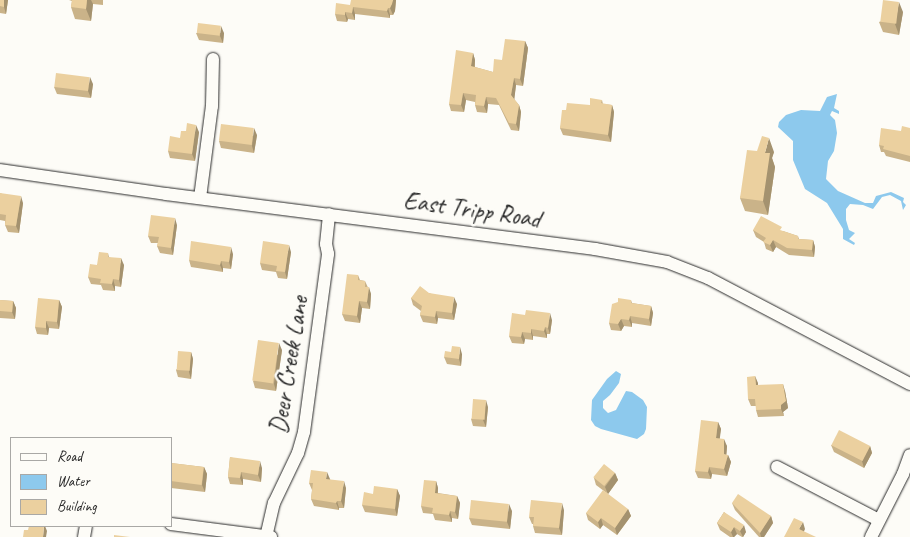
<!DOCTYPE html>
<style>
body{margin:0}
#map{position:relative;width:910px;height:537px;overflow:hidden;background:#fdfcf7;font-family:Caveat,sans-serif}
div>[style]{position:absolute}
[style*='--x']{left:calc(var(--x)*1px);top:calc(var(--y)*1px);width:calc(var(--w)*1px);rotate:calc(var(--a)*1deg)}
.water>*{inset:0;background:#8dc9ed}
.roads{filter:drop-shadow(0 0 1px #2b2b2b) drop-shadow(0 0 1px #2b2b2b)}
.minor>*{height:12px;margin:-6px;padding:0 6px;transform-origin:6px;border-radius:6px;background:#fdfcf7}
.wall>*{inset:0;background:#cab389}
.shaded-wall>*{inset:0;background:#a4926f}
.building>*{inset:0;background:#ebd09f;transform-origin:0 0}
span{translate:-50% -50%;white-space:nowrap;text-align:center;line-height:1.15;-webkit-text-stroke:5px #fdfcf7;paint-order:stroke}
.street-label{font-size:25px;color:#2b2b2b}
.legend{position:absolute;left:10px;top:437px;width:162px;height:90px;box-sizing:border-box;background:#fdfcf7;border:1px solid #a9a8a5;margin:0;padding:6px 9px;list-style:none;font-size:15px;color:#2b2b2b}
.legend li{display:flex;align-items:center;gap:10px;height:25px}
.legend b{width:25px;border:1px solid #a9a8a5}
</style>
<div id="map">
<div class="water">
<div style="clip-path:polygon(837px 94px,834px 108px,839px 111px,839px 114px,832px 111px,830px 115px,835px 120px,837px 133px,834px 151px,828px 161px,826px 179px,838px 191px,865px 203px,873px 203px,876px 196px,891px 192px,904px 198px,903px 202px,906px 205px,903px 210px,901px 201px,890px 195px,882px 197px,873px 209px,863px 205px,850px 204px,846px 209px,846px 220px,849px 230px,855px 233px,849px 239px,855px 243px,854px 245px,843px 239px,843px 229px,827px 203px,805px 189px,793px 160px,793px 141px,778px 127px,779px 122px,786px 115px,801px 110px,820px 111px,827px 97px)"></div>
<div style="clip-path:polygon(616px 371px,621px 374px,619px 383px,610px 395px,603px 401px,603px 408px,608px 413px,616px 410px,626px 391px,632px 392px,643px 400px,647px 407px,646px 429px,644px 434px,637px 439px,601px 429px,595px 426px,591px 420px,592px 400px,607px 379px)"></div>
</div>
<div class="roads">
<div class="minor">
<div style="--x:0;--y:170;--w:168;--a:8.2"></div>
<div style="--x:166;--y:194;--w:433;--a:7.3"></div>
<div style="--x:595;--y:249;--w:73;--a:10.2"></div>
<div style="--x:667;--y:262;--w:44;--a:21.3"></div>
<div style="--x:708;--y:278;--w:228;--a:27.7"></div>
<div style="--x:200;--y:198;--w:93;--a:-82.6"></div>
<div style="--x:212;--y:106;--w:47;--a:-88.8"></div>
<div style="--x:777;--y:467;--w:115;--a:27.5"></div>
<div style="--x:171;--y:524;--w:101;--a:7.4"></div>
<div style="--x:84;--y:537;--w:11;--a:-80"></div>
<div style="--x:266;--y:537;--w:35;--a:-77"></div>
<div style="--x:274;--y:503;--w:55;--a:-64.4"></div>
<div style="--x:298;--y:453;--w:22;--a:-74"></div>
<div style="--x:304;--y:432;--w:180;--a:-82.3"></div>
<div style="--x:328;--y:254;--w:10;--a:-101"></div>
<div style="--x:326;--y:244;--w:30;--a:-84"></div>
<div style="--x:871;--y:537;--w:71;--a:-63.1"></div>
<div style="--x:903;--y:474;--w:20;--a:-70"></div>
</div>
</div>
<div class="wall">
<div style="clip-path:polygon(0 0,8px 0,6px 14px,0 13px)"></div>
<div style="clip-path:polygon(69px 0,103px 0,103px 5px,93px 4px,91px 21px,75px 19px,71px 7px,72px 1px)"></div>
<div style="clip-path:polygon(396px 0,395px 11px,393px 15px,390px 15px,390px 18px,355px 14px,355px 20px,348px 19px,347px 22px,337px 21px,335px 14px,350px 5px)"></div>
<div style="clip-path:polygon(903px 12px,899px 35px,883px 32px,879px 22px)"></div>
<div style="clip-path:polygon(196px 33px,224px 33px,223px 43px,199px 40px)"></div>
<div style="clip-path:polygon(525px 41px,528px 48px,523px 86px,516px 85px,514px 99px,519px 105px,521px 112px,519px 131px,511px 130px,499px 105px,488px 104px,487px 113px,477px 112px,475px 105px,475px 102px,466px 100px,464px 112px,451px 111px,449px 104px,473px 53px,475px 60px,475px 67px,493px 72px,502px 60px)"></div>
<div style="clip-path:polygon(93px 84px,91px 98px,57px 94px,54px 87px)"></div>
<div style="clip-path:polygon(602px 100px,603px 104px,612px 105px,614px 112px,611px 142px,563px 135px,560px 128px,566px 110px,590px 105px)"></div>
<div style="clip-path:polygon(910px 128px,910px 162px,886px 156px,884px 152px,881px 152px,879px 145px,901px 131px)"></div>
<div style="clip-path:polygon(199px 132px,195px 161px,170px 158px,168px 151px,180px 138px)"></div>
<div style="clip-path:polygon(257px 135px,254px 153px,221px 148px,219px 141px)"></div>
<div style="clip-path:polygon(757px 151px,774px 152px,772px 158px,775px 167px,768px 215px,745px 211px,740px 198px)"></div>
<div style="clip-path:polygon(0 193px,23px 203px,19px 233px,8px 232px,5px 225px,5px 221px,0 220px)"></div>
<div style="clip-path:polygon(177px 225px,173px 255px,160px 253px,157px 246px,158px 243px,151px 243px,148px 236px)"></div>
<div style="clip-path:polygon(753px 230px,783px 231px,798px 236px,799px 239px,813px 240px,815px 247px,814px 257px,789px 255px,776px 247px,773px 252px,766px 249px,764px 242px,756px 237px)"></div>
<div style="clip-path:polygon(291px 252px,287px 279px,278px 278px,276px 272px,262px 270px,260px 263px)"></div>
<div style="clip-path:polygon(108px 253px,109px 257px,124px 265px,121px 287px,115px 286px,115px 291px,103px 290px,101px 285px,91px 284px,88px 277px,97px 265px)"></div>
<div style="clip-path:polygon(233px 254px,231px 269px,223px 268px,223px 272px,191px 267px,189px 260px)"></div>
<div style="clip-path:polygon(358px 275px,360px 280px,365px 281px,371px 294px,370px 309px,362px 308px,360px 323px,345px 321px,342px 314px)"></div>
<div style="clip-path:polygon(429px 293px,457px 304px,454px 320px,438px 318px,437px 324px,423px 322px,420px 315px,421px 311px,413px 305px,411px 298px)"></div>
<div style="clip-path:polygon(0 300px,13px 301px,16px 308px,15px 319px,0 318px)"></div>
<div style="clip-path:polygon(59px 300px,62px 307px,59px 329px,49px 328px,48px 335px,37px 334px,35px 327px)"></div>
<div style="clip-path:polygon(631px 300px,632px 303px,651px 306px,653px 313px,651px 326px,632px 323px,632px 327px,624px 326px,621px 331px,611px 330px,609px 323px)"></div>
<div style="clip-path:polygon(552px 320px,550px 334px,547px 334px,547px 338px,533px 336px,533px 340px,525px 339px,524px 344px,512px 343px,509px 336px)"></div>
<div style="clip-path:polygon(282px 350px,276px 391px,255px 388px,253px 381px)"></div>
<div style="clip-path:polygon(191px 352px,193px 359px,191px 379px,178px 377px,176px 370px)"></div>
<div style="clip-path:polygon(462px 354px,461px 366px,447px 364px,444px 357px)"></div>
<div style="clip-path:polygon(755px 376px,758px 385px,785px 391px,788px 408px,783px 412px,784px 416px,758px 417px,756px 410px,756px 406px,751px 406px,748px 399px)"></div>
<div style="clip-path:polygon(488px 407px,486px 427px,473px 426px,471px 419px)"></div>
<div style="clip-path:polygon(718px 422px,721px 429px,719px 439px,727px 446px,726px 455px,728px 455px,731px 462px,727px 476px,712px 474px,711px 479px,698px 478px,695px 471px)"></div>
<div style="clip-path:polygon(831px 445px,870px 446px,872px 453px,864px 468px,834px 452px)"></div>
<div style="clip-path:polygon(230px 457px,262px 468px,261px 482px,243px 479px,243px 485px,230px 484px,228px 477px)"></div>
<div style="clip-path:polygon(171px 463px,204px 467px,207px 474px,205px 492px,171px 488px)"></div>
<div style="clip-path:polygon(615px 473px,618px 480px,608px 494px,596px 485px,594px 478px)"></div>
<div style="clip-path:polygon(329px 479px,346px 488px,344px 508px,339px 508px,339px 510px,314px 506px,311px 499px,312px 490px,309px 483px)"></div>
<div style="clip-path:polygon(436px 481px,438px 488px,438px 493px,457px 496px,460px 503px,458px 519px,452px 518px,452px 522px,435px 520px,433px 514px,423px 513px,421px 506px)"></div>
<div style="clip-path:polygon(397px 489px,400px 496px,397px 516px,365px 512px,362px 505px,373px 494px)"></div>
<div style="clip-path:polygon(732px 503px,771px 516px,773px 523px,764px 537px,759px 537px,735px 510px)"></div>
<div style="clip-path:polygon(628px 509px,631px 516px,617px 535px,603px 525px,600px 529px,588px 520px,586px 513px)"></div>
<div style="clip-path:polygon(564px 510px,562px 535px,535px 533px,533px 526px,533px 524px,532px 524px,529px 517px)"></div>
<div style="clip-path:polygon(512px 511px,510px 529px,472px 525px,469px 518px)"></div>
<div style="clip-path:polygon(724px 512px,746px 532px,743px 537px,742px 537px,737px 534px,734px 537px,730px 537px,720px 530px,717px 523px)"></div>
</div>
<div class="shaded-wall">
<div style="clip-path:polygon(4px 0,8px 0,6px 14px,4px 7px)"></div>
<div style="clip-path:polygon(87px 0,91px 0,93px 4px,91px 21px,86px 9px)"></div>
<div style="clip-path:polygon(393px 0,396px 0,395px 11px,393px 15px,390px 8px)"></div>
<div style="clip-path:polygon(899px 2px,903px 12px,899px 35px,895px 24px)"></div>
<div style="clip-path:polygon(353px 7px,355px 14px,355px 20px,352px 13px)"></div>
<div style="clip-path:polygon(388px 8px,390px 15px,390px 18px,387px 11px)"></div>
<div style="clip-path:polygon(345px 12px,348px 19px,347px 22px,345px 15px)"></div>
<div style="clip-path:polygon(221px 26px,224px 33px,223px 43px,220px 36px)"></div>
<div style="clip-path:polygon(525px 41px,528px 48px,523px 86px,520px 79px)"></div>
<div style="clip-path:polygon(473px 53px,475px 60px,474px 73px,471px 66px)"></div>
<div style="clip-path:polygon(90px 77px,93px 84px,91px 98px,88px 91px)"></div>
<div style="clip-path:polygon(514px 78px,516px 85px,514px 102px,511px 95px)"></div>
<div style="clip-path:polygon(463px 93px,466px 100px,464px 112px,461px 105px)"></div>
<div style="clip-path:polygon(486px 97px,488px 104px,487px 113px,484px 106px)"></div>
<div style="clip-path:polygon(519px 105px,521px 112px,519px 131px,516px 124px)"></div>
<div style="clip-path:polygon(612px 105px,614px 112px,611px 142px,608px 135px)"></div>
<div style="clip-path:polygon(196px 125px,199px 132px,195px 161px,192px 154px)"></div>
<div style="clip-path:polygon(254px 128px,257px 135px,254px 153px,252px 146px)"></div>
<div style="clip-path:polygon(769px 138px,774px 152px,772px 158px,775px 167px,768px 215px,763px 201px,765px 153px)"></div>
<div style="clip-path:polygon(21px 196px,23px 203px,19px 233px,16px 226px)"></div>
<div style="clip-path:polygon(175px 218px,177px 225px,173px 255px,171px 248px)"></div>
<div style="clip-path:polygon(773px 240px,776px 247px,773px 252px,770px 245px)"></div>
<div style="clip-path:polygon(813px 240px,815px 247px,814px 257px,812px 250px)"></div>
<div style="clip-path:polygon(289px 245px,291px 252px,287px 279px,285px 272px)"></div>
<div style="clip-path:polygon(231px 247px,233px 254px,231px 269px,229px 262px)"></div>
<div style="clip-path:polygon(121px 258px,124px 265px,121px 287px,119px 280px)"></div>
<div style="clip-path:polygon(221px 261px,223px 268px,223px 272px,220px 265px)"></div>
<div style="clip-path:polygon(113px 279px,115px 286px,115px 291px,112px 284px)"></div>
<div style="clip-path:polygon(369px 287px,371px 294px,370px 309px,367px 302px)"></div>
<div style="clip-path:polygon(454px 297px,457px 304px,454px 320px,452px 313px)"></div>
<div style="clip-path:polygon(59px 300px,62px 307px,59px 329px,57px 322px)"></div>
<div style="clip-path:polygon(13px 301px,16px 308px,15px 319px,12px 312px)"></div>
<div style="clip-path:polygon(359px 301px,362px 308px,360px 323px,357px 316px)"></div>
<div style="clip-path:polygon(651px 306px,653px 313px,651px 326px,649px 319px)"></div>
<div style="clip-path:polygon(436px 311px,438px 318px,437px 324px,435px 317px)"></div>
<div style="clip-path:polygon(550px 313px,552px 320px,550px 334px,548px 328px)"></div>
<div style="clip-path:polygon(630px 316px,632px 323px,632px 327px,629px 320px)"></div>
<div style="clip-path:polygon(621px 319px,624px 326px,621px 331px,618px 324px)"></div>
<div style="clip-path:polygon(46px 321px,49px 328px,48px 335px,46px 328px)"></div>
<div style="clip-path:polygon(545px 327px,547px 334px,547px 338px,544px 331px)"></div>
<div style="clip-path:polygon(531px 329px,533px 336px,533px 340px,531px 333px)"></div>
<div style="clip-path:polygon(522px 332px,525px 339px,524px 344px,521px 337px)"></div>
<div style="clip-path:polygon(279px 343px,282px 350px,276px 391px,274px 384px)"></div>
<div style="clip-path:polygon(460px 347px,462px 354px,461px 366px,459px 359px)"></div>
<div style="clip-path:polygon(191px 352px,193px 359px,191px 379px,189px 372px)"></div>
<div style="clip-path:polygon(755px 376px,758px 383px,758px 392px,756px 385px)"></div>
<div style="clip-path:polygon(783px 384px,785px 391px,788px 408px,783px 412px,784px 416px,781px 409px,781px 405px)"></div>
<div style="clip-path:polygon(486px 400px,488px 407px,486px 427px,483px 420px)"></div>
<div style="clip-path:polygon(718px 422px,721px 429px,719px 445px,716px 438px)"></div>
<div style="clip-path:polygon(724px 439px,727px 446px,726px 461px,724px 454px)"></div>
<div style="clip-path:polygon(870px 446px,872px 453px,864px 468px,862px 461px)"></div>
<div style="clip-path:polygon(728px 455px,731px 462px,727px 476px,724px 469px)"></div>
<div style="clip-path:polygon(260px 461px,262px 468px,261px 482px,258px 475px)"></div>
<div style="clip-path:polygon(204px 467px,207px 474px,205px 492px,202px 485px)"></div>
<div style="clip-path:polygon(709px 467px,712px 474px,711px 479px,708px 472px)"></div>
<div style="clip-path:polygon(241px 472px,243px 479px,243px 485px,240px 478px)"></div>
<div style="clip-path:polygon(327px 472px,330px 479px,329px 486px,326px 479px)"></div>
<div style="clip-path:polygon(615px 473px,618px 480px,608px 494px,605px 487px)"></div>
<div style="clip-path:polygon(344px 481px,346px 488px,344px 508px,341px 501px)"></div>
<div style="clip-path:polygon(436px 481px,438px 488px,437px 500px,435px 493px)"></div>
<div style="clip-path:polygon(397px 489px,400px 496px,397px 516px,395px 509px)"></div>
<div style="clip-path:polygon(457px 496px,460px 503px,458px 519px,455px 512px)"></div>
<div style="clip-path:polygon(337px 501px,339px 508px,339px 510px,336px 503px)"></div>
<div style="clip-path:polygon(562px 503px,564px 510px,562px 535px,559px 528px)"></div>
<div style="clip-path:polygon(509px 504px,512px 511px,510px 529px,507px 522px)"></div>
<div style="clip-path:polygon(628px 509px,631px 516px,617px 535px,615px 528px)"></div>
<div style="clip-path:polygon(450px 511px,452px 518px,452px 522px,449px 515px)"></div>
<div style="clip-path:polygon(771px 516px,773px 523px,764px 537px,761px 537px,760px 533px)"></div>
<div style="clip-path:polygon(601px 518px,603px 525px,600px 529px,598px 522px)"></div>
<div style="clip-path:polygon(803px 522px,805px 529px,802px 536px,799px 529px)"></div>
<div style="clip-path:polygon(744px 525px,746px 532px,743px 537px,740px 531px)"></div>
<div style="clip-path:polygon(44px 526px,45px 526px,47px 531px,46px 537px,43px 537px)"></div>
<div style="clip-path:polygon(734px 527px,737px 534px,734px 537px,733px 537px,731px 532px)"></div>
</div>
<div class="building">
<div style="clip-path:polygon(0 0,4px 0,4px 7px,0 6px)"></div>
<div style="clip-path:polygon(72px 0,87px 0,86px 9px,71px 7px)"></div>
<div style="clip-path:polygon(351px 0,393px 0,392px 4px,390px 8px,388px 8px,387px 11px,353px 7px,352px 13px,345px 12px,345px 15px,335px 14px,336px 3px,350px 5px)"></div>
<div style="left:883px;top:0;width:16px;height:22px;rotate:7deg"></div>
<div style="left:198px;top:23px;width:23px;height:10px;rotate:7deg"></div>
<div style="clip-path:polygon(505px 39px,525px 41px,520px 79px,514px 78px,511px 95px,519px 105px,516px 124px,509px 123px,496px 98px,486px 97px,484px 106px,475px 105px,476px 95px,463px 93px,461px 105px,449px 104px,456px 50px,473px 53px,471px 66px,493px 72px,494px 59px,502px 60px)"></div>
<div style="left:56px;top:73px;width:34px;height:14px;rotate:7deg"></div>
<div style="clip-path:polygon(590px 98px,602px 100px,601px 103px,612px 105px,608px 135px,560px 128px,562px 110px,566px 110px,567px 103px,590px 105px)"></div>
<div style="clip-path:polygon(187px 123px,196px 125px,192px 154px,168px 151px,170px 136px,180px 138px,181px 131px,186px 131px)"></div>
<div style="left:221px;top:124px;width:33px;height:17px;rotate:7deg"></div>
<div style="clip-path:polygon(902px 126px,910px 128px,910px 156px,883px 149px,884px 146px,879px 145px,881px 128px,901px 131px)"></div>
<div style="clip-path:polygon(762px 136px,769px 138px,765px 153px,770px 153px,763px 201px,740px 198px,747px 150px,757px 151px)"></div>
<div style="clip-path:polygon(0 193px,21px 196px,16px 226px,5px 225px,6px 215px,0 214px)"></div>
<div style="clip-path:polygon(151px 215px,175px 218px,171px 248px,157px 246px,159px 237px,148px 236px)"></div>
<div style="clip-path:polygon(761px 216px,782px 227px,780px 230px,798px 236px,798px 239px,813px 240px,812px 250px,787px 248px,773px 240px,770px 245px,763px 242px,766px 238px,753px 230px)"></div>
<div style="clip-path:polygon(191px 241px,231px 247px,229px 262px,221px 261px,220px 265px,189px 260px)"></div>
<div style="clip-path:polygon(263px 241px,289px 245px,285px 272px,276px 271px,277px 266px,260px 263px)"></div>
<div style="clip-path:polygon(99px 252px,108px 253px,108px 257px,121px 258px,119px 280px,113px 279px,112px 284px,100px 283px,101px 279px,88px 277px,90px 264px,97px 265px)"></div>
<div style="clip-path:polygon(347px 274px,358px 275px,358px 280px,365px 281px,365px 287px,369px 287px,367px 302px,359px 301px,357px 316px,342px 314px)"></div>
<div style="clip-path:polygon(420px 286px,429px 293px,454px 297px,452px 313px,436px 311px,435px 317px,420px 315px,422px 306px,411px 298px)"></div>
<div style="clip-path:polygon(38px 298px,59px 300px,57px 322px,46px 321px,46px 328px,35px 327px)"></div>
<div style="clip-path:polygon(618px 298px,631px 300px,631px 303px,651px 306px,649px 319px,630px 316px,629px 320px,621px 319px,618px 324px,609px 323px,612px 304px,618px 302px)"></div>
<div style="left:0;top:300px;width:13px;height:11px;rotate:4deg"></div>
<div style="clip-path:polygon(526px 310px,550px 313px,548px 328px,545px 327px,544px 331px,531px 329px,531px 333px,522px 332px,521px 337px,509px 336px,512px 313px,525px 315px)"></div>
<div style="left:258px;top:340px;width:21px;height:41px;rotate:8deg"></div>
<div style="clip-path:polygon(452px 346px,460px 347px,459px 359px,444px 357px,445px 351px,451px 352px)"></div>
<div style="left:178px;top:351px;width:13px;height:19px;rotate:4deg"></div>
<div style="clip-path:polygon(755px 376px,756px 385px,783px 384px,786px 401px,781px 405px,781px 409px,756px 410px,755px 399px,748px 399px,747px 377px)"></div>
<div style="left:473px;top:399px;width:13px;height:20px;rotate:4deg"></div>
<div style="clip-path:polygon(701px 420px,718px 422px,716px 438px,724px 439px,724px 454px,728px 455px,724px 469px,709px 467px,708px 472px,695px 471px)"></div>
<div style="left:839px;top:430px;width:35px;height:17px;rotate:27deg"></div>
<div style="clip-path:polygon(230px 457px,260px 461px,258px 475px,241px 472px,240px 478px,228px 477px)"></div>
<div style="left:171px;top:463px;width:33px;height:18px;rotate:7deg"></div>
<div style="left:604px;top:464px;width:14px;height:17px;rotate:39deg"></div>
<div style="clip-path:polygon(311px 470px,327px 472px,326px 479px,344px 481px,341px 501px,337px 501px,336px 503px,311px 499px,313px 483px,309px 483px)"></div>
<div style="clip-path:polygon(424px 480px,436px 481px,435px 493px,457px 496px,455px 512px,450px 511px,449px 515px,432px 513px,433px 508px,421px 506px)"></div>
<div style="clip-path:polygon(374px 486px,397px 489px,395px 509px,362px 505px,364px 492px,373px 494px)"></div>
<div style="clip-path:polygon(603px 490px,628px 509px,615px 528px,601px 518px,598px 522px,586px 513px)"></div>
<div style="clip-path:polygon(738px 494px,771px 516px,760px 533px,732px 503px)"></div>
<div style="left:471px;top:500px;width:38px;height:18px;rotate:6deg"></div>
<div style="clip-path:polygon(531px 500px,562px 503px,559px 528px,533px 526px,534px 517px,529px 517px)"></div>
<div style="clip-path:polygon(724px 512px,744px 525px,740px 531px,734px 527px,731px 532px,717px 523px)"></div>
<div style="clip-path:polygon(794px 518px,803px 522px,799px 529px,816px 537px,784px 537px)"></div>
<div style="clip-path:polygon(29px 526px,44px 526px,43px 537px,23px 537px,24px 530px,28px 530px)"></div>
<div style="clip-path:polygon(114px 535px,130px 537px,114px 537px)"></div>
</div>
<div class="street-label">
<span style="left:472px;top:210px;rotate:8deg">East Tripp Road</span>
<span style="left:289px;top:365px;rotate:-81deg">Deer Creek Lane</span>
</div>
<ul class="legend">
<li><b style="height:6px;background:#fdfcf7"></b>Road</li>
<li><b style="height:14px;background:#8dc9ed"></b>Water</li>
<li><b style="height:14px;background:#ebd09f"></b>Building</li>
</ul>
</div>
